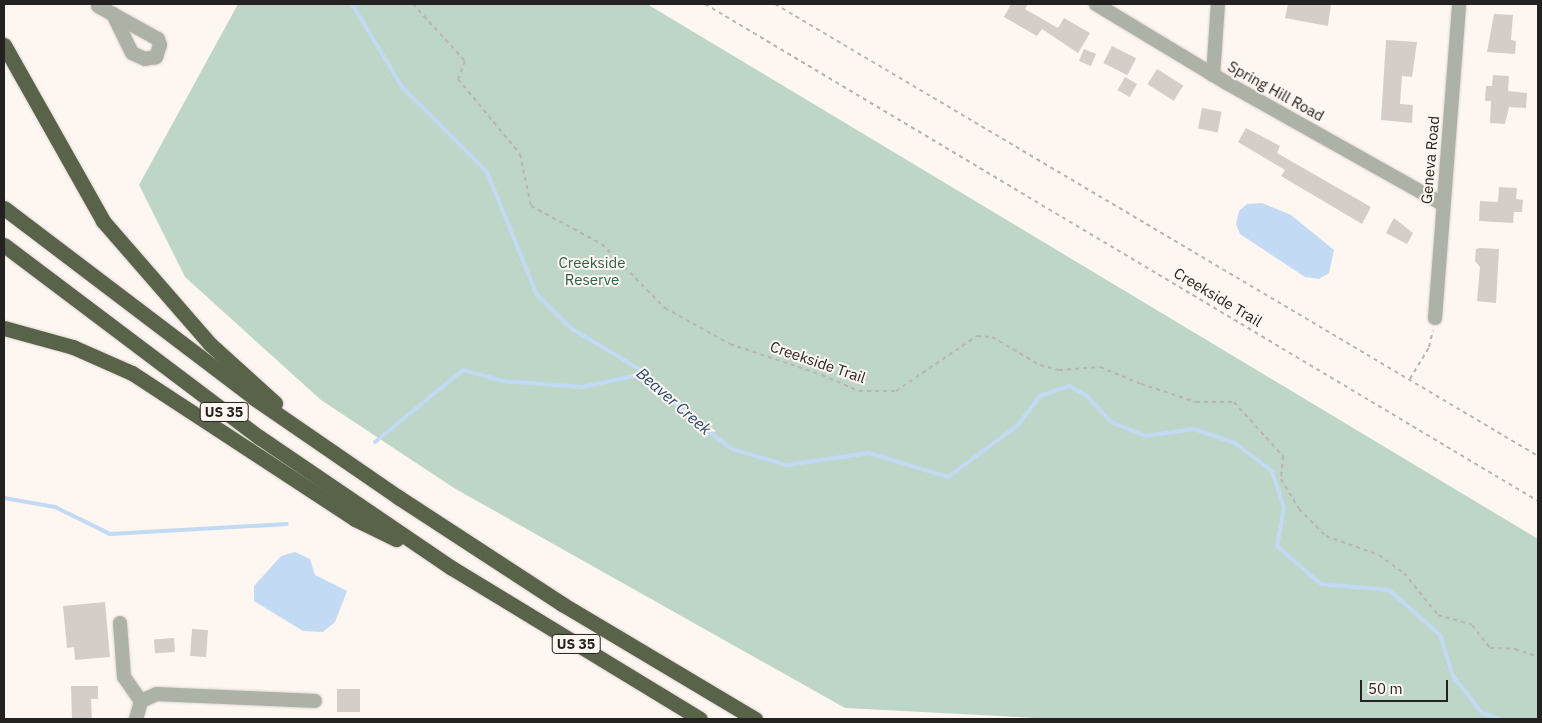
<!DOCTYPE html>
<style>
body{margin:0}
#map{position:relative;width:1542px;height:723px;overflow:hidden;background:#fef6f1;font-family:"IBM Plex Sans",sans-serif}
div>[style]{position:absolute}
[style*='--x']{left:calc(var(--x)*1px);top:calc(var(--y)*1px);width:calc(var(--w)*1px);rotate:calc(var(--a)*1deg)}
.green>*{inset:0;background:#bdd6c8}
.water>*{inset:0;background:#c2daf3}
.stream>*{height:4px;margin:-2px;padding:0 2px;transform-origin:2px;border-radius:2px;background:#c2daf3}
.building>*{inset:0;background:#d4cdc8;transform-origin:0 0}
.path>*{height:2px;margin-top:-1px;transform-origin:0;background:repeating-linear-gradient(90deg,#bab4b0 0 4px,transparent 0 8px)}
.roads{filter:drop-shadow(0 0 1px #dbd4d0) drop-shadow(0 0 1px #dbd4d0)}
.minor>*{height:14px;margin:-7px;padding:0 7px;transform-origin:7px;border-radius:7px;background:#acb2a5}
.highway>*{height:15px;margin:-7.5px;padding:0 7.5px;transform-origin:7.5px;border-radius:7.5px;background:#586349}
span{translate:-50% -50%;white-space:nowrap;text-align:center;line-height:1.15;-webkit-text-stroke:4px #fef6f1;paint-order:stroke}
.shield-label span{padding:1px 4px;background:#fef6f1;border:1px solid;border-radius:4px;-webkit-text-stroke-width:0}
.shield-label{font-size:14px;color:#242220;font-weight:700}
.street-label{font-size:15px;color:#242220}
.park-label{font-size:15px;color:#2a6248}
.water-label{font-size:16px;color:#264a6d;font-style:italic}
.frame{position:absolute;inset:0;border:5px solid #242220;pointer-events:none}
.scale{position:absolute;left:1360px;top:680px;width:88px;height:22px;box-sizing:border-box;border:2px solid #242220;border-top:0;padding-left:6px;font-size:15px;line-height:18px;white-space:nowrap;color:#242220;-webkit-text-stroke:4px #fef6f1;paint-order:stroke}
</style>
<div id="map">
<div class="green">
<div style="clip-path:polygon(238px 4px,647px 4px,1538px 539px,1538px 719px,1056px 719px,845px 708px,454px 488px,321px 400px,185px 277px,139px 185px)"></div>
</div>
<div class="water">
<div style="clip-path:polygon(1262px 203px,1291px 215px,1334px 250px,1329px 273px,1319px 279px,1305px 277px,1240px 234px,1236px 224px,1239px 211px,1247px 204px)"></div>
<div style="clip-path:polygon(295px 552px,310px 559px,315px 575px,347px 591px,335px 622px,323px 632px,303px 631px,254px 601px,254px 586px,281px 556px)"></div>
</div>
<div class="stream">
<div style="--x:352;--y:4;--w:97;--a:58.9"></div>
<div style="--x:402;--y:87;--w:120;--a:45"></div>
<div style="--x:487;--y:172;--w:133;--a:67.9"></div>
<div style="--x:537;--y:295;--w:49;--a:44.2"></div>
<div style="--x:572;--y:329;--w:86;--a:30.7"></div>
<div style="--x:646;--y:373;--w:54;--a:46.5"></div>
<div style="--x:683;--y:412;--w:61;--a:37.1"></div>
<div style="--x:732;--y:449;--w:56;--a:16.5"></div>
<div style="--x:786;--y:465;--w:84;--a:-8.2"></div>
<div style="--x:869;--y:453;--w:83;--a:16.9"></div>
<div style="--x:948;--y:477;--w:87;--a:-36.6"></div>
<div style="--x:1018;--y:425;--w:36;--a:-53"></div>
<div style="--x:1040;--y:396;--w:31;--a:-19"></div>
<div style="--x:1069;--y:386;--w:21;--a:29"></div>
<div style="--x:1087;--y:396;--w:35;--a:47"></div>
<div style="--x:1111;--y:422;--w:38;--a:22"></div>
<div style="--x:1146;--y:436;--w:49;--a:-8.3"></div>
<div style="--x:1194;--y:429;--w:43;--a:18.9"></div>
<div style="--x:1235;--y:443;--w:46;--a:37.1"></div>
<div style="--x:1272;--y:471;--w:38;--a:72"></div>
<div style="--x:1284;--y:507;--w:40;--a:100"></div>
<div style="--x:1277;--y:546;--w:58;--a:40.8"></div>
<div style="--x:1321;--y:584;--w:68;--a:5"></div>
<div style="--x:1389;--y:590;--w:68;--a:41.4"></div>
<div style="--x:1440;--y:635;--w:43;--a:72.4"></div>
<div style="--x:1453;--y:676;--w:47;--a:51.9"></div>
<div style="--x:1482;--y:713;--w:18;--a:19"></div>
<div style="--x:375;--y:442;--w:114;--a:-39.3"></div>
<div style="--x:463;--y:370;--w:41;--a:15.4"></div>
<div style="--x:503;--y:381;--w:80;--a:4.3"></div>
<div style="--x:583;--y:387;--w:65;--a:-12.5"></div>
<div style="--x:4;--y:498;--w:52;--a:10"></div>
<div style="--x:55;--y:507;--w:61;--a:26.1"></div>
<div style="--x:110;--y:534;--w:177;--a:-3.2"></div>
</div>
<div class="building">
<div style="clip-path:polygon(1011px 4px,1028px 4px,1025px 9px,1058px 28px,1064px 18px,1090px 33px,1078px 53px,1042px 29px,1037px 36px,1004px 17px)"></div>
<div style="clip-path:polygon(1288px 4px,1331px 4px,1328px 26px,1285px 18px)"></div>
<div style="clip-path:polygon(1494px 14px,1513px 15px,1511px 40px,1516px 41px,1515px 54px,1487px 52px)"></div>
<div style="clip-path:polygon(1386px 40px,1417px 42px,1412px 77px,1402px 76px,1400px 104px,1413px 105px,1412px 123px,1381px 120px)"></div>
<div style="left:1112px;top:46px;width:27px;height:19px;rotate:27deg"></div>
<div style="left:1084px;top:49px;width:13px;height:13px;rotate:23deg"></div>
<div style="left:1157px;top:69px;width:31px;height:18px;rotate:32deg"></div>
<div style="clip-path:polygon(1493px 75px,1509px 76px,1508px 91px,1527px 93px,1526px 108px,1509px 107px,1505px 124px,1490px 123px,1491px 101px,1485px 101px,1486px 86px,1492px 86px)"></div>
<div style="left:1125px;top:77px;width:14px;height:15px;rotate:30deg"></div>
<div style="left:1202px;top:108px;width:20px;height:21px;rotate:11deg"></div>
<div style="clip-path:polygon(1246px 128px,1280px 146px,1277px 153px,1371px 207px,1362px 224px,1281px 176px,1285px 170px,1238px 142px)"></div>
<div style="clip-path:polygon(1499px 187px,1517px 188px,1516px 199px,1523px 200px,1522px 212px,1514px 212px,1513px 223px,1479px 221px,1480px 201px,1498px 202px)"></div>
<div style="clip-path:polygon(1394px 218px,1413px 233px,1407px 244px,1386px 233px)"></div>
<div style="clip-path:polygon(1479px 248px,1499px 249px,1496px 303px,1477px 301px,1480px 267px,1475px 261px,1476px 249px)"></div>
<div style="clip-path:polygon(105px 602px,110px 657px,75px 660px,74px 647px,67px 648px,63px 606px)"></div>
<div style="left:192px;top:629px;width:16px;height:27px;rotate:4deg"></div>
<div style="left:174px;top:638px;width:14px;height:20px;rotate:86deg"></div>
<div style="clip-path:polygon(71px 686px,98px 686px,98px 699px,91px 699px,92px 719px,72px 719px)"></div>
<div style="left:360px;top:689px;width:23px;height:23px;rotate:90deg"></div>
</div>
<div class="path">
<div style="--x:413;--y:4;--w:77;--a:47.6"></div>
<div style="--x:465;--y:61;--w:19;--a:111"></div>
<div style="--x:458;--y:79;--w:97;--a:50.4"></div>
<div style="--x:520;--y:154;--w:53;--a:78.1"></div>
<div style="--x:531;--y:206;--w:81;--a:28.2"></div>
<div style="--x:602;--y:244;--w:90;--a:45.5"></div>
<div style="--x:665;--y:308;--w:74;--a:29"></div>
<div style="--x:730;--y:344;--w:97;--a:18.6"></div>
<div style="--x:822;--y:375;--w:40;--a:23.4"></div>
<div style="--x:859;--y:391;--w:37;--a:0"></div>
<div style="--x:896;--y:391;--w:98;--a:-34.2"></div>
<div style="--x:977;--y:336;--w:15;--a:4"></div>
<div style="--x:992;--y:337;--w:56;--a:30.3"></div>
<div style="--x:1040;--y:365;--w:20;--a:15"></div>
<div style="--x:1059;--y:370;--w:41;--a:-4.2"></div>
<div style="--x:1100;--y:367;--w:44;--a:22.5"></div>
<div style="--x:1141;--y:384;--w:58;--a:18.1"></div>
<div style="--x:1196;--y:402;--w:38;--a:0"></div>
<div style="--x:1234;--y:402;--w:73;--a:47.8"></div>
<div style="--x:1283;--y:456;--w:23;--a:95"></div>
<div style="--x:1281;--y:479;--w:35;--a:59"></div>
<div style="--x:1299;--y:509;--w:38;--a:45"></div>
<div style="--x:1326;--y:536;--w:56;--a:19.7"></div>
<div style="--x:1379;--y:555;--w:31;--a:36"></div>
<div style="--x:1404;--y:573;--w:54;--a:51"></div>
<div style="--x:1438;--y:615;--w:35;--a:16"></div>
<div style="--x:1472;--y:625;--w:29;--a:52"></div>
<div style="--x:1490;--y:648;--w:25;--a:2"></div>
<div style="--x:1515;--y:649;--w:24;--a:19"></div>
<div style="--x:705;--y:4;--w:970;--a:30.82"></div>
<div style="--x:775;--y:4;--w:887;--a:30.64"></div>
<div style="--x:1410;--y:379;--w:37;--a:-59"></div>
<div style="--x:1429;--y:347;--w:17;--a:-77"></div>
</div>
<div class="roads">
<div class="minor">
<div style="--x:1096;--y:4;--w:153;--a:31.1"></div>
<div style="--x:1227;--y:83;--w:248;--a:29.3"></div>
<div style="--x:98;--y:6;--w:68;--a:28.8"></div>
<div style="--x:158;--y:39;--w:6;--a:72"></div>
<div style="--x:160;--y:45;--w:13;--a:108"></div>
<div style="--x:156;--y:57;--w:11;--a:170"></div>
<div style="--x:145;--y:59;--w:14;--a:-155"></div>
<div style="--x:132;--y:53;--w:43;--a:-116"></div>
<div style="--x:1213;--y:75;--w:71;--a:-86"></div>
<div style="--x:1435;--y:318;--w:315;--a:-85.6"></div>
<div style="--x:120;--y:623;--w:54;--a:85.8"></div>
<div style="--x:124;--y:677;--w:29;--a:55"></div>
<div style="--x:136;--y:719;--w:19;--a:-74"></div>
<div style="--x:141;--y:701;--w:17;--a:-24"></div>
<div style="--x:157;--y:694;--w:158;--a:2.5"></div>
</div>
<div class="highway">
<div style="--x:4;--y:45;--w:202;--a:60.6"></div>
<div style="--x:103;--y:221;--w:163;--a:49"></div>
<div style="--x:210;--y:344;--w:88;--a:42.2"></div>
<div style="--x:4;--y:208;--w:314;--a:37.2"></div>
<div style="--x:254;--y:398;--w:175;--a:34.5"></div>
<div style="--x:398;--y:497;--w:196;--a:33.1"></div>
<div style="--x:562;--y:604;--w:225;--a:30.8"></div>
<div style="--x:4;--y:245;--w:319;--a:37"></div>
<div style="--x:259;--y:437;--w:233;--a:34.2"></div>
<div style="--x:452;--y:568;--w:290;--a:31.3"></div>
<div style="--x:4;--y:328;--w:72;--a:15.4"></div>
<div style="--x:73;--y:347;--w:64;--a:23.8"></div>
<div style="--x:132;--y:373;--w:267;--a:33.2"></div>
<div style="--x:355;--y:519;--w:46;--a:26"></div>
</div>
</div>
<div class="shield-label">
<span style="left:224px;top:412px">US 35</span>
<span style="left:576px;top:644px">US 35</span>
</div>
<div class="street-label">
<span style="left:1276px;top:91px;rotate:29deg">Spring Hill Road</span>
<span style="left:1430px;top:160px;rotate:-85deg">Geneva Road</span>
<span style="left:1218px;top:297px;rotate:31deg">Creekside Trail</span>
<span style="left:818px;top:362px;rotate:19deg">Creekside Trail</span>
</div>
<div class="park-label">
<span style="left:592px;top:271px">Creekside<br>Reserve</span>
</div>
<div class="water-label">
<span style="left:674px;top:401px;rotate:41deg">Beaver Creek</span>
</div>
<div class="frame"></div>
<div class="scale">50 m</div>
</div>
